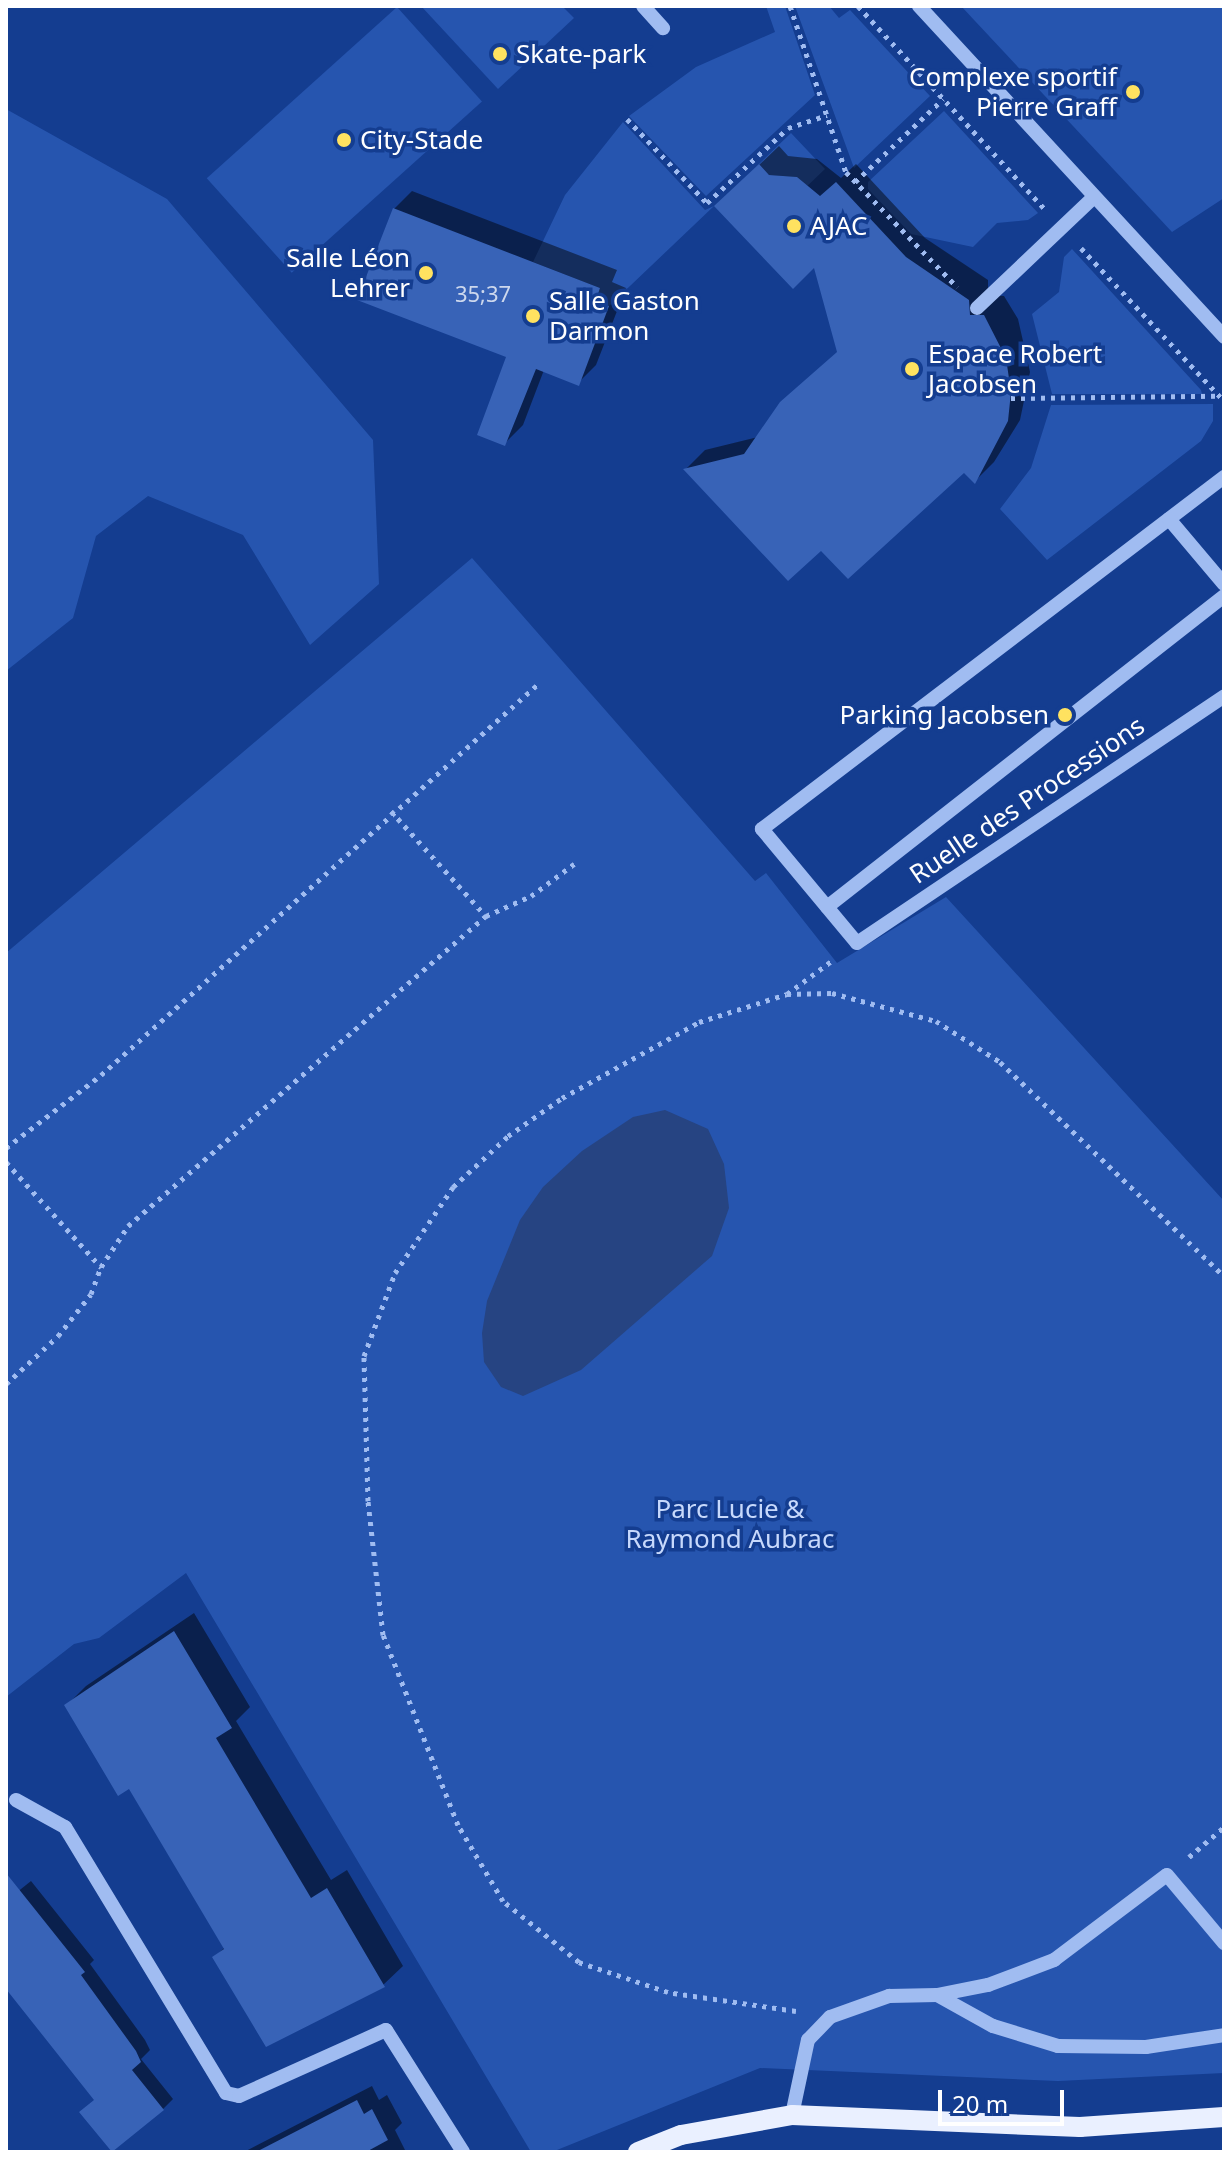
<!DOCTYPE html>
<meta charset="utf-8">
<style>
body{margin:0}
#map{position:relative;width:1230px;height:2158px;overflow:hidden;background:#143d90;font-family:"Noto Sans",sans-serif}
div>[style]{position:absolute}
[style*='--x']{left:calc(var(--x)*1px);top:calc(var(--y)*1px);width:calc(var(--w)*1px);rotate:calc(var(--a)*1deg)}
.green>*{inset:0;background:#2655af;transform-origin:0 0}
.water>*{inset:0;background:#264482}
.shadow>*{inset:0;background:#0007}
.building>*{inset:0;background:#3863b7}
.path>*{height:5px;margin-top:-2.5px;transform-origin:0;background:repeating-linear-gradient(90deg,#a0bcf1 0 4px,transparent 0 10px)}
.minor>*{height:14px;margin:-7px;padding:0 7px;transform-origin:7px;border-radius:7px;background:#a0bcf1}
.major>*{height:20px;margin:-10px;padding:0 10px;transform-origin:10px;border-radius:10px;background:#eaf0ff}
.dots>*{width:22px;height:22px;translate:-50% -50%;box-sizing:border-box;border:4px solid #143d90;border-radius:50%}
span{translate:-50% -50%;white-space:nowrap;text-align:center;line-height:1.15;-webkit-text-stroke:7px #143d90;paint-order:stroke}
.number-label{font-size:22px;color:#cdd8ed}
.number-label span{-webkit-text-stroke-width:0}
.poi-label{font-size:26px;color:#fff}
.left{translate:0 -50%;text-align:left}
.right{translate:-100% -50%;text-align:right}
.street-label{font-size:26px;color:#fff}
.park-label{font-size:26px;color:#c7d9fc}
.frame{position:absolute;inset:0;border:8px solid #fff;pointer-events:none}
.scale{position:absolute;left:938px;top:2090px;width:126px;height:36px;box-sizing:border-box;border:4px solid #fff;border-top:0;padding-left:10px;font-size:24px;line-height:28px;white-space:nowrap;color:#fff;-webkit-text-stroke:6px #143d90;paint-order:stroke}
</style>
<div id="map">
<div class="green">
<div style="clip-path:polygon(421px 6px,562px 6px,574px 18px,498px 89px)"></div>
<div style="clip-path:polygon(766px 6px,785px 6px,815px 95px,706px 196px,629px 116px,696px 67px,775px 32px)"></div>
<div style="clip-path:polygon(795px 6px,829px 6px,839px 18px,850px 10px,930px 96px,854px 168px)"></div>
<div style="clip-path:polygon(961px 6px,1224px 6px,1224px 198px,1172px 232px)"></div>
<div style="left:397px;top:7px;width:127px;height:256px;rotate:48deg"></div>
<div style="clip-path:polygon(6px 109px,167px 199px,373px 440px,379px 584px,310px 645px,243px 535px,148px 496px,96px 536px,73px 618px,6px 671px)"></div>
<div style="clip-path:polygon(944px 111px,1038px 213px,1028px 220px,997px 223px,973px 247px,911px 234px,868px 189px,868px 182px)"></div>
<div style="clip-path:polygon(623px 122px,705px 210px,714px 206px,609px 306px,596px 300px,600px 288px,533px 262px,565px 195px)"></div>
<div style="clip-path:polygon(791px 133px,825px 169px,802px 191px,797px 177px,769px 175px,759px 164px)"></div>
<div style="clip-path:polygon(1072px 249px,1201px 390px,1202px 394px,1052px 394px,1032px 314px,1059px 292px,1064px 257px)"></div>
<div style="clip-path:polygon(1213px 404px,1213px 421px,1201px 441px,1047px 560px,1000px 509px,1031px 468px,1051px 405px)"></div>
<div style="clip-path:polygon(472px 558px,755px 881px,766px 873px,837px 963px,946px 897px,1224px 1201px,1224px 2073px,1058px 2081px,760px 2068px,552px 2152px,531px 2152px,186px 1573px,99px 1638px,74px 1644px,6px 1697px,6px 953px)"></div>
</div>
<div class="water">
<div style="clip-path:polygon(665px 1110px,708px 1129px,724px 1164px,729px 1208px,712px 1256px,581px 1370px,523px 1396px,501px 1387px,484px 1362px,482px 1333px,487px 1301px,520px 1220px,543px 1187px,582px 1151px,633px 1117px)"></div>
</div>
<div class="shadow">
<div style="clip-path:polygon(779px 146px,788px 156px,817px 159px,841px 178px,856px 164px,925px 238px,988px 280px,988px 295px,1004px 296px,1018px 319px,1030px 372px,1020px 420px,994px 462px,975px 481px,964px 470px,821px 548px,686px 469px,705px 450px,758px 437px,781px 404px,839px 351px,815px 265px,736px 187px)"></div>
<div style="clip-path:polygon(412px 191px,617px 270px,612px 282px,626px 288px,596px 365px,578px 383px,544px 370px,523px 425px,505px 443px,509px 356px,394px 209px)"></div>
<div style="clip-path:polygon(194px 1613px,250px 1707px,236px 1721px,331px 1880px,347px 1870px,403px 1966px,383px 1985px,215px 1957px,225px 1947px,130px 1786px,66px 1706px,86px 1686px)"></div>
<div style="clip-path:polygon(31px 1881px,94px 1960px,90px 1964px,145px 2040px,150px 2050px,141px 2059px,173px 2099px,163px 2109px,95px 2099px,6px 1986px,6px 1901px)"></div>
<div style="clip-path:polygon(372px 2086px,379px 2100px,387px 2095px,402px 2123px,395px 2130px,406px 2152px,244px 2152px)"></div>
</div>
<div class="building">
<div style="clip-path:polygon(759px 164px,769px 175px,797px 177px,820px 196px,836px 182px,906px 257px,969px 300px,970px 315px,984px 315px,1006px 358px,1011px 392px,1008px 421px,975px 484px,964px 473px,848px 579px,821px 551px,788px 581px,683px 469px,744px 454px,780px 402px,837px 352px,814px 268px,793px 289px,714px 206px)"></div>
<div style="clip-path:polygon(393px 208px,600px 288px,596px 300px,609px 306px,579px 386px,536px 369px,505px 446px,477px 435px,506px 357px,357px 300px)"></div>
<div style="clip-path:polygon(174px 1631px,232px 1728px,216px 1738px,311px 1898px,327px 1888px,385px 1987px,266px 2047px,212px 1957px,224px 1949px,129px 1789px,118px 1796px,64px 1705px)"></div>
<div style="clip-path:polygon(6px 1873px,85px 1972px,81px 1975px,136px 2051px,141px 2062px,132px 2070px,164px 2110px,112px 2152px,79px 2112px,94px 2100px,6px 1989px)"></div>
<div style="clip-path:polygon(357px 2100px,364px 2114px,372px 2109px,388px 2140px,366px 2152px,256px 2152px)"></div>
</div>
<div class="path">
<div style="--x:790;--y:6;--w:175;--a:71.4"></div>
<div style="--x:846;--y:172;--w:160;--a:46"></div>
<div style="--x:858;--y:6;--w:275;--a:47.4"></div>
<div style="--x:627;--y:119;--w:116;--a:46.4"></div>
<div style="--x:707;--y:203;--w:110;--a:-42.8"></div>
<div style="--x:788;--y:128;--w:41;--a:-18.4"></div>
<div style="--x:855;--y:182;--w:121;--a:-43.3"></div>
<div style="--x:1081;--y:248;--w:209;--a:46.9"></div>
<div style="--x:1011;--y:398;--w:207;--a:-0.6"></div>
<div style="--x:391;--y:811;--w:142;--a:47.9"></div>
<div style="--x:787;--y:994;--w:57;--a:-36.5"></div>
<div style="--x:6;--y:1148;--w:120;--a:-37.5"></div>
<div style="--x:101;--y:1075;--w:585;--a:-41.81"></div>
<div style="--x:6;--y:1162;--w:142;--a:47.9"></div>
<div style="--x:6;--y:1384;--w:71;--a:-42.7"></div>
<div style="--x:58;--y:1336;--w:53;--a:-51.8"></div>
<div style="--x:91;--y:1294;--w:29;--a:-70"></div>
<div style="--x:101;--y:1267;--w:49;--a:-56.6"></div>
<div style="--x:128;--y:1226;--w:474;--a:-40.9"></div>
<div style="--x:486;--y:916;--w:49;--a:-24"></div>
<div style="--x:531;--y:896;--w:54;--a:-36.7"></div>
<div style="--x:1189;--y:1857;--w:46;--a:-40.6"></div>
<div style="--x:796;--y:2011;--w:129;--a:-171.6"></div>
<div style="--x:668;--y:1992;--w:94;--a:-161.4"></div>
<div style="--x:579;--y:1962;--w:97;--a:-141.2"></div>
<div style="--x:503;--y:1901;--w:88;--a:-120.6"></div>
<div style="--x:458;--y:1825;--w:204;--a:-111.5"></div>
<div style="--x:383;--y:1635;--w:135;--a:-96.4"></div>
<div style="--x:368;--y:1501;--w:145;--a:-91.6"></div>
<div style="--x:364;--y:1356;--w:89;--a:-69.5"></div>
<div style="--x:395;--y:1273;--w:104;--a:-56"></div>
<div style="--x:453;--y:1187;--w:75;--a:-42.8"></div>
<div style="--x:508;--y:1136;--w:66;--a:-35.1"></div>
<div style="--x:562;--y:1098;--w:157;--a:-29"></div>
<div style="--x:699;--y:1022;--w:92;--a:-17.7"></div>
<div style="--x:787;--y:994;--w:45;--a:-1.3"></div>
<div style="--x:832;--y:993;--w:108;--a:15.1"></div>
<div style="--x:936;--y:1021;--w:76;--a:32.6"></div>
<div style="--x:1000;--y:1062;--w:310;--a:43.7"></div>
</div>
<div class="minor">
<div style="--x:643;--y:6;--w:30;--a:48"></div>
<div style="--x:919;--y:6;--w:450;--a:47.3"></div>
<div style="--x:977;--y:308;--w:161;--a:-43.5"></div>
<div style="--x:1224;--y:477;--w:581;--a:142.7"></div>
<div style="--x:762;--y:829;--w:148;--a:50.2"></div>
<div style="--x:857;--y:943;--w:442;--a:-33.9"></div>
<div style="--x:1169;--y:519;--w:85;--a:49.8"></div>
<div style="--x:827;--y:907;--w:504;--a:-38.07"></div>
<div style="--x:16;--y:1800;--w:56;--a:28.9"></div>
<div style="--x:65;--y:1827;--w:311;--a:58.8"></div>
<div style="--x:226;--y:2093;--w:13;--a:13"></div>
<div style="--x:239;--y:2096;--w:161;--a:-24.2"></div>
<div style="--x:386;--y:2030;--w:144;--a:57.7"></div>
<div style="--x:937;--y:1995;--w:64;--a:29"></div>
<div style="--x:993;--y:2026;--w:68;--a:17.1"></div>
<div style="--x:1058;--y:2046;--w:88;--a:0.7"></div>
<div style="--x:1146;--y:2047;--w:79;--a:-8.7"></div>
<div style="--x:792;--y:2115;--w:77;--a:-78"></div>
<div style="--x:808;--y:2040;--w:32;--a:-46"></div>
<div style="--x:830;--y:2017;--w:63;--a:-19.6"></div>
<div style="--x:889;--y:1996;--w:48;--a:-1.2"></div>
<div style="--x:937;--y:1995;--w:52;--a:-11.1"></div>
<div style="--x:988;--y:1985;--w:71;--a:-20.7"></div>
<div style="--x:1054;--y:1960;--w:141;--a:-37"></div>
<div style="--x:1167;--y:1875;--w:89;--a:50"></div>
</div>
<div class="major">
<div style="--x:638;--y:2152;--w:46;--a:-21.6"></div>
<div style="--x:681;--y:2135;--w:113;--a:-10.2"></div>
<div style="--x:792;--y:2115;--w:288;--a:2.4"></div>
<div style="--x:1080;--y:2127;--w:144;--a:-4"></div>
</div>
<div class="dots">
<div style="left:500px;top:54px;background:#ffe260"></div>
<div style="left:1133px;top:92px;background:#ffe260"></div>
<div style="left:344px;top:140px;background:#ffe260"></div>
<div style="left:794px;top:226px;background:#ffe260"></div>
<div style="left:426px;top:273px;background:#ffe260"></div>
<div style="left:533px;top:316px;background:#ffe260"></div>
<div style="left:912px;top:369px;background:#ffe260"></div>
<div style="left:1065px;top:715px;background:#ffe260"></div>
</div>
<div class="number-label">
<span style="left:483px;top:294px">35;37</span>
</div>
<div class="poi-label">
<span class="left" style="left:516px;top:54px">Skate-park</span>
<span class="right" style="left:1117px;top:92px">Complexe sportif<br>Pierre Graff</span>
<span class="left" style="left:360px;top:140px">City-Stade</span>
<span class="left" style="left:810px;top:226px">AJAC</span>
<span class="right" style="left:410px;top:273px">Salle Léon<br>Lehrer</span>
<span class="left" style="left:549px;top:316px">Salle Gaston<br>Darmon</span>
<span class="left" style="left:928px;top:369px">Espace Robert<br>Jacobsen</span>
<span class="right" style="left:1049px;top:715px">Parking Jacobsen</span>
</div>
<div class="street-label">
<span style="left:1027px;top:800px;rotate:-34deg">Ruelle des Processions</span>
</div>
<div class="park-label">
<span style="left:730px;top:1524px">Parc Lucie &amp;<br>Raymond Aubrac</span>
</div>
<div class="frame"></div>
<div class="scale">20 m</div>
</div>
